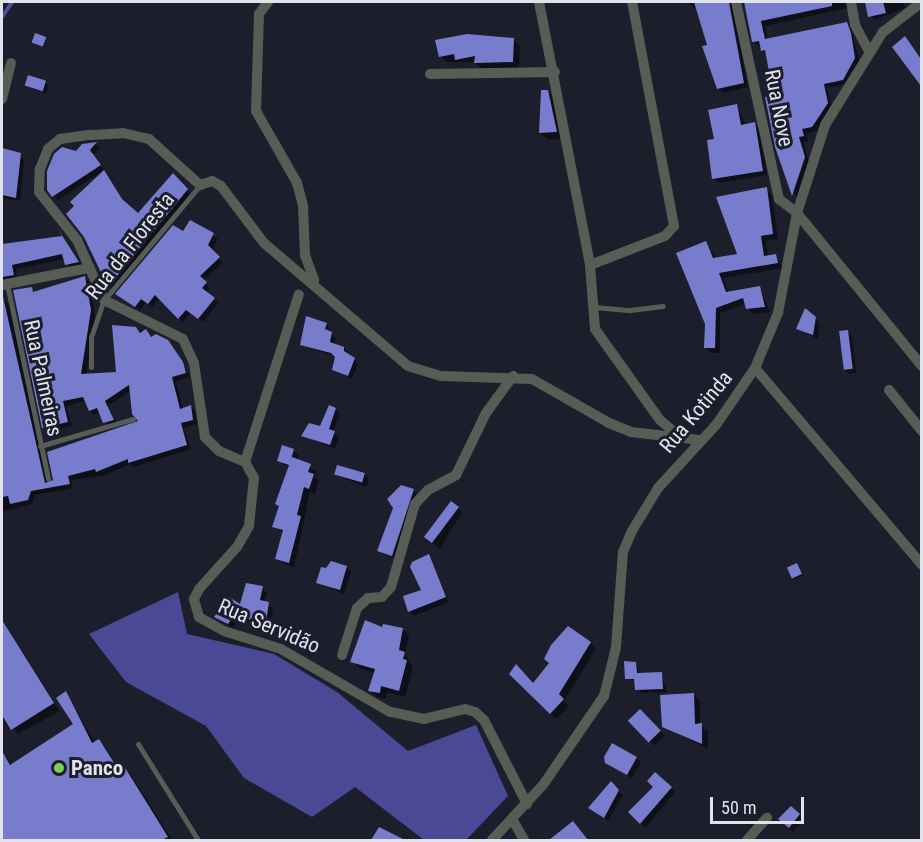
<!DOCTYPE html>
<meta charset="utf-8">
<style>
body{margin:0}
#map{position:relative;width:923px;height:842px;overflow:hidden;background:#1c1e2c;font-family:"Roboto Condensed",sans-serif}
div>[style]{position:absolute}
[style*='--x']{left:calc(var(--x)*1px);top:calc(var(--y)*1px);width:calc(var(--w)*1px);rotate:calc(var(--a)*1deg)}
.forest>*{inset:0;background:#494996}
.shadow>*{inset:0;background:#0007;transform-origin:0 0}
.stream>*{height:4px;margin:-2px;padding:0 2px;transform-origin:2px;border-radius:2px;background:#4e4f9c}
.building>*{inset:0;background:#787ccd;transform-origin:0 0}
.service>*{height:5px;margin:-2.5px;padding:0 2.5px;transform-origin:2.5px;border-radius:2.5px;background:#575c55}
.minor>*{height:10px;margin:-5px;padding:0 5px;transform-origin:5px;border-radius:5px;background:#575c55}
.dots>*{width:16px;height:16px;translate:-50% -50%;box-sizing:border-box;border:3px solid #1c1e2c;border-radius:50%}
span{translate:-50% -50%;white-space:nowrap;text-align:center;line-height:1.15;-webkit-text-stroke:6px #1c1e2c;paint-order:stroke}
.street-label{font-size:21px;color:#e1e2ec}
.poi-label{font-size:21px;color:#e1e2ec;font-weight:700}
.left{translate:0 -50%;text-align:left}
.frame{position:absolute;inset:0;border:3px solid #e1e2ec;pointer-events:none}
.scale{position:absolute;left:710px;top:797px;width:94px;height:27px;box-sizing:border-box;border:3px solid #e1e2ec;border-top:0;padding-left:8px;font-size:18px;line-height:21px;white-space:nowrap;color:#e1e2ec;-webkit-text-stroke:4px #1c1e2c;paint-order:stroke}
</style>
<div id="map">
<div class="forest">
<div style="clip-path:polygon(178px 592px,187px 634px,274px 654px,337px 692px,408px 751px,476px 725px,508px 796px,466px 840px,424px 840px,355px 787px,312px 817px,244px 778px,206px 726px,126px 682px,89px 634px)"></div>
</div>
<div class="shadow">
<div style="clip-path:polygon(688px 2px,736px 2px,733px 9px,748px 87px,723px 93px,718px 88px,698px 12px)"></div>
<div style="clip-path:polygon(744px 2px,846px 2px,848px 8px,765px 26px,768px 40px,846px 24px,851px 29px,860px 63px,847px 84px,827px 88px,832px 108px,817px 131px,806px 134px,808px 141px,803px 142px,809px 162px,797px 199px,777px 147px,780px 96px,767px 55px,754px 41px)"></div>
<div style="clip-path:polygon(867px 2px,903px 2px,905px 8px,874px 20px)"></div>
<div style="clip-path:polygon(45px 38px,45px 47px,34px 43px)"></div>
<div style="clip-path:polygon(905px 38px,922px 59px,922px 84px,894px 47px)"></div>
<div style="clip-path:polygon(514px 40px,520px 46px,519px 68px,482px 69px,475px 62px,447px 62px,440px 56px)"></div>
<div style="clip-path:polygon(45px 82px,49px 86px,46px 94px,25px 85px)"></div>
<div style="clip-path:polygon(548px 91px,555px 99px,563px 139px,548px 140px,540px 133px)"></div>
<div style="clip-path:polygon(737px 105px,745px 125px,754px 124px,759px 129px,767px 175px,719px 183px,714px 178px,716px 140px)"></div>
<div style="clip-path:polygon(96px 144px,100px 147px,93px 155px,104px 170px,58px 200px,53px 196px,76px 153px,83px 145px)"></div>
<div style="clip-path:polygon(2px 150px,24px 159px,20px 201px,2px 198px)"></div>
<div style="clip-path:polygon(104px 172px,124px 204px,138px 216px,173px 176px,190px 194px,113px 290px,85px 236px)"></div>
<div style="clip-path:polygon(766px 189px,772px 195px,778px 239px,766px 241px,768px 257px,776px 256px,783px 268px,723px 278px,729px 293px,760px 288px,770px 312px,753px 314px,746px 304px,720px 313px,720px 353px,711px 353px,705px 347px,706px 243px,716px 259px,739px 255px)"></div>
<div style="clip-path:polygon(191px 222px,218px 239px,211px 251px,223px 262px,203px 281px,210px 288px,206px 293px,218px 303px,203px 322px,191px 313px,183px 322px,160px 298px,153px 307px,146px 302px,140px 310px,121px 298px,117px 294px,184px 233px)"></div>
<div style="clip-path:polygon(63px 237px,82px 267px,70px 269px,65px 259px,16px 269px,17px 278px,2px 280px,2px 247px)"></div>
<div style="clip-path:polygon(85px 278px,89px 282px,95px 315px,86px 376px,118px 373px,136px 328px,172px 347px,190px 377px,176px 381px,183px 409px,191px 407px,195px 411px,197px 424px,184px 428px,191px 449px,134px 467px,131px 464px,102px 476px,71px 480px,73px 488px,35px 495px,32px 504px,2px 512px,2px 298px,9px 304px,47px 483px,135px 426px,139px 419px,131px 390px,108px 406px,117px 424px,109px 426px,101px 412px,94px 415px,90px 411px,86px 401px,66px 406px,72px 426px,48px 432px,44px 427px,31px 288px,36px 293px)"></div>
<div style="clip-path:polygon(815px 318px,820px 323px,818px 339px,798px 329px)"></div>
<div style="clip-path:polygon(326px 324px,335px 338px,334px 345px,344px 348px,358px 364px,352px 379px,333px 370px,337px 357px,301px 345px)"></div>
<div style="clip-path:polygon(848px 331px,852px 336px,856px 373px,849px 374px,845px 369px)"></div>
<div style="clip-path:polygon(335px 409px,340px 413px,333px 432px,339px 437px,335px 449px,303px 436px,320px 428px)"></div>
<div style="clip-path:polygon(293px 450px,299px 456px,297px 461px,316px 471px,314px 476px,319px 481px,315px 494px,310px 492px,294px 568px,276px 559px,284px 533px,274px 526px,280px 507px,277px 504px,289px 468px,279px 461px)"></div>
<div style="clip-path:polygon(364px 474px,369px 479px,366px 487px,336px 475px)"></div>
<div style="clip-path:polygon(413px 490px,417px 495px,397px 559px,378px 550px)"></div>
<div style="clip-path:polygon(458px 508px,462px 512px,440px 549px,428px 539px)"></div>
<div style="clip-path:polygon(429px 556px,449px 602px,414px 616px,409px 611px,423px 591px)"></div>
<div style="clip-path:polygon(347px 567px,351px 572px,344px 594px,318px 583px)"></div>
<div style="clip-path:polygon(798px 567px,803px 576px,795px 579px,794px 577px)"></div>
<div style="clip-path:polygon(247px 585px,267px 592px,264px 603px,273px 608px,269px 633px,260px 632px,256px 623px,239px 619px,233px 628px,216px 616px,241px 606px)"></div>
<div style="clip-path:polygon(2px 620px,60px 711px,18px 734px,2px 712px)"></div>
<div style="clip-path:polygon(402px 629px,409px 635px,405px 654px,413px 668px,405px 697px,387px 692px,386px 699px,377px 697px,370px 690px,375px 673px,359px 668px,352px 661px)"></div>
<div style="clip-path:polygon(590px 643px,596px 649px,564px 701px,569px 706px,556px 719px,511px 674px,534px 685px)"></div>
<div style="clip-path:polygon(636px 663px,640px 674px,661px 673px,667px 692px,641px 693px,636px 682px,627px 678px)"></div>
<div style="clip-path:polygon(66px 693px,95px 743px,98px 741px,106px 748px,119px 770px,124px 768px,131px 775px,172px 840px,2px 840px,2px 751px,12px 766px,75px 725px)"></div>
<div style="clip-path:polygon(694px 695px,700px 701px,700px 725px,708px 731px,708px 749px,663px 726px)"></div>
<div style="left:640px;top:711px;width:35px;height:14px;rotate:45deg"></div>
<div style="clip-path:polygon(636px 758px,641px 762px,632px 778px,606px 762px)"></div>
<div style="clip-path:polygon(655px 774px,675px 792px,645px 828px,630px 812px,655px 787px)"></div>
<div style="clip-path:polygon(611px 783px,623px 795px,608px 821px,590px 808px)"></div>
<div style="left:791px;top:808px;width:18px;height:16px;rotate:43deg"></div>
</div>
<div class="stream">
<div style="--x:2;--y:17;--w:18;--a:-56"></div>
</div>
<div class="building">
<div style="clip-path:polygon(694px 2px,729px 2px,744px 83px,717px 89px,702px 46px,707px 45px)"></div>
<div style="clip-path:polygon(744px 2px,832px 2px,832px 6px,761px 21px,765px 39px,847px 22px,851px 33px,855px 58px,843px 80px,824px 84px,828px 103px,812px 127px,802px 129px,804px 136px,799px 137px,805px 157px,792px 196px,775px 147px,765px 97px,779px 94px,774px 76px,770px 77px,765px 50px,761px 51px,759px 41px,752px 42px)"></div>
<div style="clip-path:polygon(865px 2px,883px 2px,886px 13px,868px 17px)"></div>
<div style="left:35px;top:33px;width:12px;height:10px;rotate:20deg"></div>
<div style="clip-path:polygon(467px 34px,514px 38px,513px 62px,474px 63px,475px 56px,455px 60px,454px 54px,439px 57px,435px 40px)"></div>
<div style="clip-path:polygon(905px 36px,921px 59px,921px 86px,892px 47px)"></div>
<div style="left:28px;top:75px;width:19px;height:11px;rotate:18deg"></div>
<div style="clip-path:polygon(541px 90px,548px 90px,557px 132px,539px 133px)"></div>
<div style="clip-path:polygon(737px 104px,741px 125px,755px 122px,763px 171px,712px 179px,707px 140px,714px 139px,708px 110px)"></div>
<div style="clip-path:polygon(97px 142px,90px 150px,101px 165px,52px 197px,47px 190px,47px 171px,54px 154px,62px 147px,76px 151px,82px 144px)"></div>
<div style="clip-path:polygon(2px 148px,21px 153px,16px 198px,2px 195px)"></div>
<div style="clip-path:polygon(104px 170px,122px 199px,138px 213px,173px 173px,188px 189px,108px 287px,84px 237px,66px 214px,74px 206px,70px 202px)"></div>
<div style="clip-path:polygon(767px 187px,773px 234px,761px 236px,764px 256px,776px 254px,778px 263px,719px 273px,726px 292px,760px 286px,765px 307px,746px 309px,743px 298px,716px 308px,715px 348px,704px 348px,705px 324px,676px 253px,706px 241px,713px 258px,737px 254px,716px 197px)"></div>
<div style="clip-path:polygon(190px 220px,214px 233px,208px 245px,220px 257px,200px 276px,207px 282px,202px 288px,215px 298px,198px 319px,186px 310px,178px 319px,155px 295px,148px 304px,141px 299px,135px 307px,115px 294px,173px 225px,183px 231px)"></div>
<div style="clip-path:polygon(56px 226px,79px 262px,65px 265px,62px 254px,12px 265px,14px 275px,2px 277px,2px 244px,62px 236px)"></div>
<div style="clip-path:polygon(85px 276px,91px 310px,81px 374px,116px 372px,112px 325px,136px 327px,140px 333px,146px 329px,151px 337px,156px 334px,168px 340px,183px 362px,186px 373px,172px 377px,180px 409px,191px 405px,193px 420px,181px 423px,187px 445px,128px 463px,128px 459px,96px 472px,95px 469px,68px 476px,70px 484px,31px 491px,28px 500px,10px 504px,8px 496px,2px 497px,2px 292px,45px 483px,53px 480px,47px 452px,138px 421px,132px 414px,129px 385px,105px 401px,114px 420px,103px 423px,97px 408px,89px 411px,83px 397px,63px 401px,68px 422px,42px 428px,13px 290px,32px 287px,33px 292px)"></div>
<div style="clip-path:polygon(805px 308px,816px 317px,813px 335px,796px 329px)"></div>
<div style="clip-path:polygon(306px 316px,327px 323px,325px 329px,332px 332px,330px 342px,344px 347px,344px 351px,355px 358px,348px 376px,332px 370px,335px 357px,331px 353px,300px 345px)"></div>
<div style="left:848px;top:330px;width:39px;height:9px;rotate:83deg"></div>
<div style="clip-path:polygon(329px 405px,336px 408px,329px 429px,335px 431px,330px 445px,301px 436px,309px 423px,320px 426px)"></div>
<div style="clip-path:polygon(282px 445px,294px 449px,290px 463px,292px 457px,311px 464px,308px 472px,314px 474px,309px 489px,304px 487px,297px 515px,301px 516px,289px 563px,275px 559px,283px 530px,272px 527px,279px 506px,275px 504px,289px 465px,277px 461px)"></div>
<div style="left:337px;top:465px;width:29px;height:10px;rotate:16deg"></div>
<div style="clip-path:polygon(401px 485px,414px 489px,392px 556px,377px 551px,393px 508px,387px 499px)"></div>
<div style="left:451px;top:501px;width:10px;height:45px;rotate:37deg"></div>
<div style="clip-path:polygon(429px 554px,446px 597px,408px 612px,403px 596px,421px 590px,410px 567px,412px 562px)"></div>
<div style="clip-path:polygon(331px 561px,347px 566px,340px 590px,316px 583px,321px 567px,326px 568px)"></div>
<div style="left:797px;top:563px;width:12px;height:11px;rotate:66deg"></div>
<div style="clip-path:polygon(246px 583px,263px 586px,260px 600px,269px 602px,265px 629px,254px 628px,255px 620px,249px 620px,249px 616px,234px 615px,228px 624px,214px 617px,229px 597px,240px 604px)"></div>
<div style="clip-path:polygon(2px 620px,54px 703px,11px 730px,2px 715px)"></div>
<div style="clip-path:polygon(365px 620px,382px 627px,383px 624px,403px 628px,399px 650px,405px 652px,403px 659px,407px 660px,399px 691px,381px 686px,380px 693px,368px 691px,375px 669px,350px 662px)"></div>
<div style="clip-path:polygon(568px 626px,591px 642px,559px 694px,564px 699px,550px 714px,509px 674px,516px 664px,533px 683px,549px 663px,544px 659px,551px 645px)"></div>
<div style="clip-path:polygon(624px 661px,636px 662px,637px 673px,662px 672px,663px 689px,635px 690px,634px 679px,625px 679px)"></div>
<div style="clip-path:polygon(66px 691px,92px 743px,99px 739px,118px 769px,124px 766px,168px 837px,162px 840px,2px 840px,2px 751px,10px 765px,73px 724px,56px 698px)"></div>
<div style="clip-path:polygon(694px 693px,695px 724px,702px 723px,702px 744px,662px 727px,660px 695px)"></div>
<div style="left:640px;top:709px;width:30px;height:17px;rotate:46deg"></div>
<div style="clip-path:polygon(612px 743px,637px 757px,627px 775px,605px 763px,604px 757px)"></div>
<div style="clip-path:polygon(655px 772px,672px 787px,640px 824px,628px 812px,653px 787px,647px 781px)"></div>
<div style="clip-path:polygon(611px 781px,619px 790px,604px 818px,588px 808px)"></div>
<div style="clip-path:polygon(791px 806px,800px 814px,789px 828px,778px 819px)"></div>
<div style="clip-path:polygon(573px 821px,588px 840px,549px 840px)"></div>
<div style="clip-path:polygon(379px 827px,405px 840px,371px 840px)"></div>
</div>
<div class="service">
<div style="--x:7;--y:284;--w:199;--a:78.1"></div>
<div style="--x:594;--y:307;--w:36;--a:5"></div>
<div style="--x:630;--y:310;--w:33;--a:-7"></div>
<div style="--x:91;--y:367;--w:30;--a:-90"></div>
<div style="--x:91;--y:337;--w:39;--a:-71"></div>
<div style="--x:104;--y:300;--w:150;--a:-50.1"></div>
<div style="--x:40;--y:446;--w:97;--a:-16.2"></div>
<div style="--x:138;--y:744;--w:113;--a:58"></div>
</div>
<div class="minor">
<div style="--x:268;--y:2;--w:15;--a:127"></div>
<div style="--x:259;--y:14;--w:97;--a:91.8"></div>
<div style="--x:256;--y:111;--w:83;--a:60.3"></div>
<div style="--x:297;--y:183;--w:24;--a:75"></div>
<div style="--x:303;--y:206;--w:49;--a:87.7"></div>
<div style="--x:305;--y:255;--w:27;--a:70"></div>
<div style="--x:539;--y:2;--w:268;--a:79"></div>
<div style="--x:590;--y:265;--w:64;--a:85.5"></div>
<div style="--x:595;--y:329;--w:112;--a:54.5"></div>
<div style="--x:660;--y:420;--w:26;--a:40"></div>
<div style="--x:736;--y:2;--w:202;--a:77.7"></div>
<div style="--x:779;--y:199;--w:23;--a:38"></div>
<div style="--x:797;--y:213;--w:198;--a:50.8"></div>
<div style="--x:851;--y:2;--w:23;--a:80"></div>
<div style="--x:855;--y:25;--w:30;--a:62"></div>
<div style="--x:430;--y:74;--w:125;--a:-0.9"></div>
<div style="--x:2;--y:99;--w:37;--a:-76"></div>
<div style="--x:590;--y:265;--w:80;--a:-21.1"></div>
<div style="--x:665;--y:236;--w:13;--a:-48"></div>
<div style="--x:674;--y:226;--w:228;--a:-100.6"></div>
<div style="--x:2;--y:285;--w:89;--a:-11.1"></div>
<div style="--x:755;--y:368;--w:258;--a:49.7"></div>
<div style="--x:889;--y:390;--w:53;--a:51.2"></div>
<div style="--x:245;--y:462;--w:176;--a:-72.2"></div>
<div style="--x:342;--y:655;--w:49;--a:-72.3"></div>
<div style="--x:357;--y:608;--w:15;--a:-42"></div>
<div style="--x:368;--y:598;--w:14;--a:-4"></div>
<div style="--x:382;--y:597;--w:13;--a:-48"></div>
<div style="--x:391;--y:587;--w:86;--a:-73.9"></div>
<div style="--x:415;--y:504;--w:19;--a:-47"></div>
<div style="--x:428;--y:490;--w:32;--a:-28"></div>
<div style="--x:456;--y:475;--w:69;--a:-64.2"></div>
<div style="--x:486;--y:413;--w:46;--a:-53.9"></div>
<div style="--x:527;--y:804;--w:94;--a:-117.1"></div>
<div style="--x:484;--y:720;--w:12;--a:-138"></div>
<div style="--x:475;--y:712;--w:10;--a:-163"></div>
<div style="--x:465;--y:709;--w:42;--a:166.3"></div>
<div style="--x:424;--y:719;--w:35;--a:-168"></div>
<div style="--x:390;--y:712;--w:126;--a:-150"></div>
<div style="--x:281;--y:649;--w:60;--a:-162.5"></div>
<div style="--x:224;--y:631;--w:29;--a:-151"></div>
<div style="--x:199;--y:617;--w:19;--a:-106"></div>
<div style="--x:194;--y:599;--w:11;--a:-63"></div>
<div style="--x:199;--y:589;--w:57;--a:-47.9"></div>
<div style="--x:237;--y:547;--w:24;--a:-60"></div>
<div style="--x:249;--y:526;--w:48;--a:-84.1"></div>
<div style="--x:254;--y:478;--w:18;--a:-119"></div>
<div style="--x:245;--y:462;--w:28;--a:-157"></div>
<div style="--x:219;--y:451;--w:20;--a:-135"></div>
<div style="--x:205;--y:437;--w:75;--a:-98.5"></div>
<div style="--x:194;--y:363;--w:26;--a:-115"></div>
<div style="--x:183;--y:339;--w:88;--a:-153.7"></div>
<div style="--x:104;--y:300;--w:66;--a:-114.2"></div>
<div style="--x:77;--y:240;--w:61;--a:-128.4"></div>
<div style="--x:39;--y:192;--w:23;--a:-88"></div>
<div style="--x:40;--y:169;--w:22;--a:-68"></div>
<div style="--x:48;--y:149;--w:16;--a:-40"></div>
<div style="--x:60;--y:139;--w:30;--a:-8"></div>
<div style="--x:90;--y:135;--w:33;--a:-3"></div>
<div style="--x:123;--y:133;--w:27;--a:13"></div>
<div style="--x:149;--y:139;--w:69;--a:42"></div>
<div style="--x:200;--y:185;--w:13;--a:-18"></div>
<div style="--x:212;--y:181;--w:10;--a:29"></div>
<div style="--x:221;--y:186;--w:71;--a:53"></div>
<div style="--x:264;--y:243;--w:189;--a:40.5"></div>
<div style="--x:408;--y:366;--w:34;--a:17"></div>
<div style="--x:441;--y:376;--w:91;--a:1.9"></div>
<div style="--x:532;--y:379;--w:89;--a:29.7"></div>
<div style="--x:609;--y:423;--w:24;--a:22"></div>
<div style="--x:631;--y:432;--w:69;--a:6.6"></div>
<div style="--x:512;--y:819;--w:24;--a:60"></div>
<div style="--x:492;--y:840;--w:75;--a:-47.2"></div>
<div style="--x:543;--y:785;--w:108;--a:-55.6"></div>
<div style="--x:604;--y:696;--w:50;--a:-76.2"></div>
<div style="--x:616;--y:647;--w:95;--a:-85.8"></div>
<div style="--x:623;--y:552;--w:23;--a:-67"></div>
<div style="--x:632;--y:531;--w:50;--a:-58.8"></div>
<div style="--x:658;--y:488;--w:86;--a:-47.4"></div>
<div style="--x:716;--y:425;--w:69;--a:-55.6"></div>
<div style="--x:755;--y:368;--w:60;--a:-67.3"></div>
<div style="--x:778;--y:313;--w:102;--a:-79.2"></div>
<div style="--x:797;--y:213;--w:92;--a:-72.3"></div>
<div style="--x:825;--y:125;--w:110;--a:-58.1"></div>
<div style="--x:883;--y:32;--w:49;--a:-37.6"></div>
<div style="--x:747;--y:840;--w:30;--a:-48"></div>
</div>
<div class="dots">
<div style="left:59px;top:768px;background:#7ad157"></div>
</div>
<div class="street-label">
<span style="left:779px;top:108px;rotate:79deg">Rua Nove</span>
<span style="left:130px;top:246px;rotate:-52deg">Rua da Floresta</span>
<span style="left:43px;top:378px;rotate:78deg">Rua Palmeiras</span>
<span style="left:696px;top:412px;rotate:-50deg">Rua Kotinda</span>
<span style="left:269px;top:626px;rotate:23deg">Rua Servidão</span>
</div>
<div class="poi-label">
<span class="left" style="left:71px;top:768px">Panco</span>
</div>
<div class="frame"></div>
<div class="scale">50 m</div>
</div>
